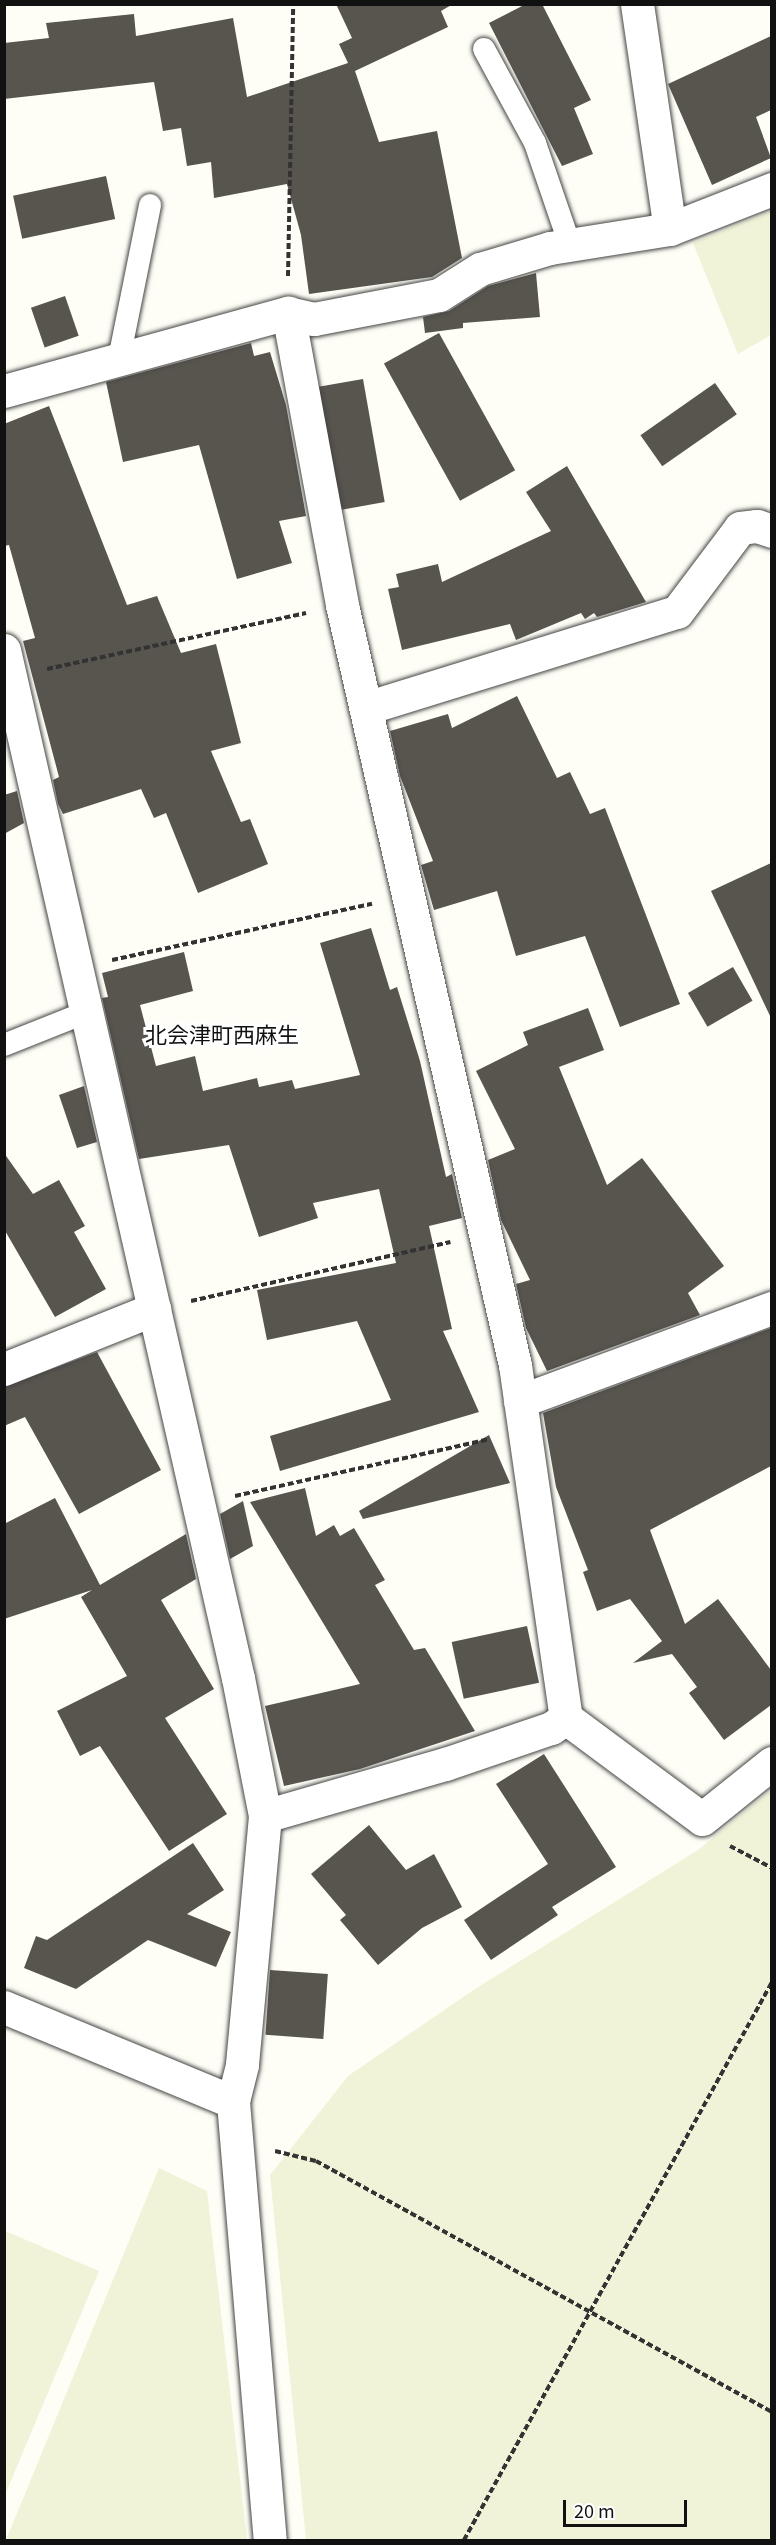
<!DOCTYPE html>
<meta charset="utf-8">
<style>
body{margin:0}
#map{position:relative;width:776px;height:2545px;overflow:hidden;background:#fefef6;font-family:Georgia,"Noto Sans JP",serif}
div>[style]{position:absolute}
[style*='--x']{left:calc(var(--x)*1px);top:calc(var(--y)*1px);width:calc(var(--w)*1px);rotate:calc(var(--a)*1deg)}
.farmland>*{inset:0;background:#f0f3d7}
.building>*{inset:0;background:#58544e;transform-origin:0 0}
.path>*{height:4px;margin-top:-2px;transform-origin:0;background:repeating-linear-gradient(90deg,#333 0 6px,transparent 0 9px)}
.roads{filter:drop-shadow(0 0 2px #444) drop-shadow(0 0 2px #444)}
.lane>*{height:22px;margin:-11px;padding:0 11px;transform-origin:11px;border-radius:11px;background:#fff}
.street>*{height:33px;margin:-16.5px;padding:0 16.5px;transform-origin:16.5px;border-radius:16.5px;background:#fff}
span{translate:-50% -50%;white-space:nowrap;text-align:center;line-height:1.15;-webkit-text-stroke:6px #fff;paint-order:stroke}
.quarter-label{font-size:22px;color:#111}
.frame{position:absolute;inset:0;border:6px solid #111;pointer-events:none}
.scale{position:absolute;left:563px;top:2500px;width:124px;height:27px;box-sizing:border-box;border:3px solid #111;border-top:0;padding-left:8px;font-size:18px;line-height:21px;white-space:nowrap;color:#111;-webkit-text-stroke:4px #fff;paint-order:stroke}
</style>
<div id="map">
<div class="farmland">
<div style="clip-path:polygon(771px 211px,771px 335px,738px 354px,693px 243px)"></div>
<div style="clip-path:polygon(771px 1790px,771px 2540px,306px 2540px,270px 2175px,348px 2076px,475px 1989px,698px 1850px)"></div>
<div style="clip-path:polygon(159px 2168px,207px 2191px,247px 2540px,6px 2540px)"></div>
<div style="clip-path:polygon(5px 2231px,99px 2271px,5px 2495px)"></div>
</div>
<div class="building">
<div style="clip-path:polygon(336px 4px,453px 4px,441px 11px,448px 27px,355px 71px,379px 142px,437px 131px,462px 258px,432px 277px,309px 294px,301px 235px,287px 184px,214px 198px,211px 162px,187px 166px,181px 128px,163px 131px,154px 82px,4px 99px,4px 43px,49px 38px,46px 23px,134px 14px,136px 36px,233px 18px,247px 97px,348px 63px,339px 44px,352px 38px)"></div>
<div style="clip-path:polygon(526px 4px,542px 4px,591px 100px,574px 108px,593px 154px,562px 166px,489px 23px)"></div>
<div style="clip-path:polygon(771px 36px,771px 110px,756px 117px,771px 158px,712px 185px,668px 84px)"></div>
<div style="left:106px;top:176px;width:44px;height:95px;rotate:78deg"></div>
<div style="clip-path:polygon(536px 273px,540px 317px,463px 323px,463px 328px,425px 333px,423px 317px,449px 311px,488px 286px)"></div>
<div style="left:65px;top:296px;width:42px;height:36px;rotate:71deg"></div>
<div style="left:439px;top:333px;width:157px;height:63px;rotate:61deg"></div>
<div style="clip-path:polygon(251px 343px,254px 356px,270px 352px,286px 405px,306px 516px,279px 521px,292px 563px,237px 579px,199px 445px,123px 462px,106px 382px)"></div>
<div style="left:363px;top:379px;width:125px;height:45px;rotate:80deg"></div>
<div style="left:715px;top:383px;width:38px;height:91px;rotate:55deg"></div>
<div style="clip-path:polygon(49px 406px,127px 605px,157px 596px,181px 653px,216px 644px,241px 743px,211px 751px,241px 822px,250px 819px,268px 864px,198px 893px,166px 813px,154px 818px,141px 789px,63px 814px,58px 804px,53px 780px,59px 777px,23px 641px,35px 638px,9px 545px,4px 546px,4px 424px)"></div>
<div style="clip-path:polygon(567px 466px,646px 602px,597px 617px,594px 613px,585px 619px,581px 613px,516px 640px,510px 624px,402px 650px,388px 589px,399px 587px,396px 574px,438px 564px,442px 582px,551px 531px,526px 492px)"></div>
<div style="clip-path:polygon(517px 696px,557px 778px,570px 772px,590px 814px,605px 808px,680px 1004px,620px 1027px,585px 936px,516px 956px,497px 891px,434px 910px,421px 865px,433px 861px,400px 776px,390px 731px,448px 714px,452px 728px)"></div>
<div style="clip-path:polygon(17px 791px,24px 823px,4px 834px,4px 795px)"></div>
<div style="clip-path:polygon(771px 863px,771px 1018px,711px 891px)"></div>
<div style="clip-path:polygon(371px 928px,390px 990px,397px 987px,420px 1061px,446px 1177px,452px 1174px,462px 1218px,429px 1226px,452px 1329px,443px 1331px,479px 1412px,280px 1471px,270px 1436px,391px 1400px,357px 1321px,267px 1340px,257px 1290px,396px 1263px,379px 1189px,313px 1203px,318px 1218px,259px 1237px,229px 1145px,139px 1159px,102px 998px,108px 997px,102px 973px,184px 952px,193px 991px,140px 1005px,156px 1066px,195px 1056px,203px 1091px,257px 1078px,259px 1087px,292px 1080px,295px 1089px,360px 1075px,320px 943px)"></div>
<div style="left:733px;top:967px;width:39px;height:52px;rotate:60deg"></div>
<div style="clip-path:polygon(588px 1008px,604px 1050px,559px 1067px,607px 1185px,642px 1158px,724px 1266px,688px 1293px,700px 1315px,547px 1371px,526px 1328px,516px 1284px,530px 1280px,501px 1220px,488px 1160px,515px 1149px,476px 1071px,528px 1045px,523px 1032px)"></div>
<div style="clip-path:polygon(84px 1086px,97px 1142px,77px 1148px,59px 1095px)"></div>
<div style="clip-path:polygon(4px 1153px,33px 1194px,59px 1180px,85px 1226px,74px 1232px,106px 1289px,55px 1317px,4px 1229px)"></div>
<div style="clip-path:polygon(771px 1328px,771px 1466px,650px 1530px,685px 1624px,718px 1599px,771px 1670px,771px 1705px,724px 1740px,689px 1693px,697px 1687px,672px 1654px,633px 1663px,662px 1641px,630px 1599px,597px 1611px,583px 1572px,588px 1570px,556px 1487px,543px 1413px)"></div>
<div style="clip-path:polygon(97px 1352px,161px 1470px,79px 1514px,25px 1417px,4px 1426px,4px 1387px)"></div>
<div style="clip-path:polygon(489px 1435px,510px 1483px,363px 1519px,359px 1511px)"></div>
<div style="clip-path:polygon(305px 1488px,316px 1536px,334px 1525px,340px 1536px,354px 1528px,385px 1580px,375px 1585px,414px 1650px,425px 1648px,475px 1731px,360px 1769px,284px 1786px,265px 1706px,360px 1684px,250px 1502px)"></div>
<div style="clip-path:polygon(55px 1498px,100px 1585px,186px 1534px,196px 1579px,161px 1600px,214px 1689px,165px 1718px,227px 1814px,169px 1851px,100px 1746px,80px 1756px,57px 1711px,127px 1676px,81px 1597px,92px 1590px,4px 1619px,4px 1524px)"></div>
<div style="clip-path:polygon(243px 1501px,253px 1546px,230px 1559px,220px 1514px)"></div>
<div style="left:527px;top:1626px;width:58px;height:77px;rotate:78deg"></div>
<div style="clip-path:polygon(544px 1754px,616px 1867px,552px 1907px,558px 1915px,491px 1960px,464px 1920px,548px 1864px,496px 1784px)"></div>
<div style="clip-path:polygon(369px 1825px,406px 1870px,434px 1854px,462px 1907px,422px 1928px,378px 1965px,340px 1920px,346px 1915px,311px 1874px)"></div>
<div style="clip-path:polygon(193px 1843px,224px 1890px,187px 1914px,231px 1932px,216px 1967px,148px 1940px,76px 1989px,24px 1968px,36px 1936px,47px 1940px)"></div>
<div style="left:270px;top:1970px;width:58px;height:65px;rotate:4deg"></div>
</div>
<div class="path">
<div style="--x:288;--y:276;--w:272;--a:-88.9"></div>
<div style="--x:47;--y:669;--w:265;--a:-12.2"></div>
<div style="--x:112;--y:960;--w:266;--a:-12.2"></div>
<div style="--x:191;--y:1301;--w:266;--a:-12.8"></div>
<div style="--x:235;--y:1496;--w:260;--a:-12.6"></div>
<div style="--x:730;--y:1846;--w:47;--a:27.6"></div>
<div style="--x:275;--y:2151;--w:42;--a:13.7"></div>
<div style="--x:316;--y:2161;--w:521;--a:28.83"></div>
<div style="--x:464;--y:2540;--w:637;--a:-61.1"></div>
</div>
<div class="roads">
<div class="lane">
<div style="--x:484;--y:49;--w:107;--a:61.5"></div>
<div style="--x:535;--y:143;--w:108;--a:71.1"></div>
<div style="--x:119;--y:359;--w:157;--a:-78.6"></div>
<div style="--x:4;--y:1045;--w:89;--a:-21.7"></div>
</div>
<div class="street">
<div style="--x:637;--y:4;--w:227;--a:81.7"></div>
<div style="--x:288;--y:313;--w:27;--a:13"></div>
<div style="--x:314;--y:319;--w:127;--a:-10.9"></div>
<div style="--x:439;--y:295;--w:49;--a:-32.4"></div>
<div style="--x:480;--y:269;--w:73;--a:-16.7"></div>
<div style="--x:550;--y:248;--w:121;--a:-9"></div>
<div style="--x:670;--y:229;--w:110;--a:-21.4"></div>
<div style="--x:4;--y:391;--w:295;--a:-15.4"></div>
<div style="--x:288;--y:313;--w:297;--a:79.5"></div>
<div style="--x:342;--y:605;--w:779;--a:77.18"></div>
<div style="--x:515;--y:1365;--w:357;--a:81.8"></div>
<div style="--x:566;--y:1718;--w:18;--a:146"></div>
<div style="--x:551;--y:1728;--w:112;--a:161.2"></div>
<div style="--x:445;--y:1764;--w:187;--a:163.9"></div>
<div style="--x:4;--y:650;--w:1054;--a:77.18"></div>
<div style="--x:238;--y:1678;--w:141;--a:78.9"></div>
<div style="--x:265;--y:1816;--w:250;--a:95.3"></div>
<div style="--x:242;--y:2065;--w:38;--a:104"></div>
<div style="--x:233;--y:2102;--w:440;--a:85.2"></div>
<div style="--x:366;--y:708;--w:325;--a:-17.2"></div>
<div style="--x:677;--y:612;--w:105;--a:-53.1"></div>
<div style="--x:740;--y:528;--w:17;--a:-7"></div>
<div style="--x:757;--y:526;--w:16;--a:18"></div>
<div style="--x:4;--y:1369;--w:162;--a:-21.8"></div>
<div style="--x:520;--y:1401;--w:269;--a:-20.3"></div>
<div style="--x:566;--y:1718;--w:169;--a:36.6"></div>
<div style="--x:702;--y:1819;--w:90;--a:-38.7"></div>
<div style="--x:4;--y:2007;--w:248;--a:22.5"></div>
</div>
</div>
<div class="quarter-label">
<span style="left:222px;top:1034px">北会津町西麻生</span>
</div>
<div class="frame"></div>
<div class="scale">20 m</div>
</div>
